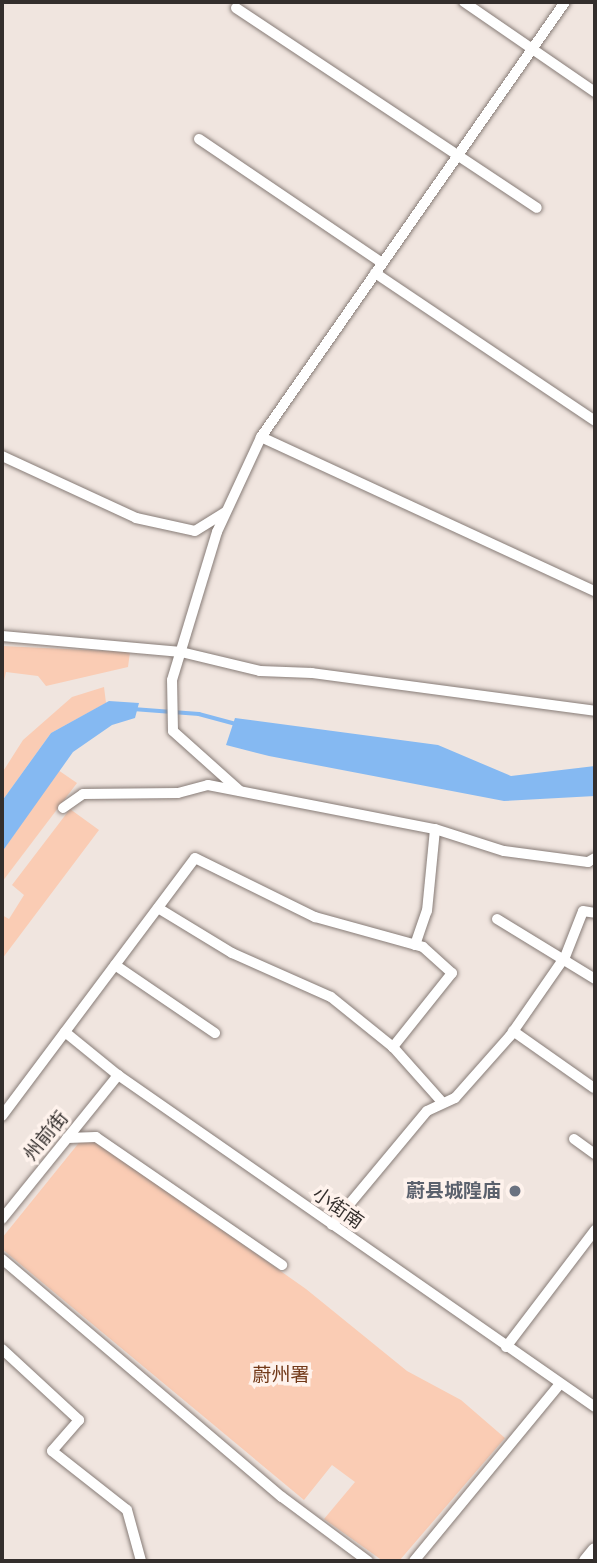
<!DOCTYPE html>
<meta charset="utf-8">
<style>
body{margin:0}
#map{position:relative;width:597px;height:1563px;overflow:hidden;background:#f0e5df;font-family:Montserrat,"Noto Sans SC",sans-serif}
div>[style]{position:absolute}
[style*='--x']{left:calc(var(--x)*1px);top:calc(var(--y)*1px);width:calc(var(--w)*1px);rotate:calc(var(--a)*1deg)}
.green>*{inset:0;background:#faccb4}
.water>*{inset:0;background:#85b9f2}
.stream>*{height:3.5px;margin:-1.75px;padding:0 1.75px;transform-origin:1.75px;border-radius:1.75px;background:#85b9f2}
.roads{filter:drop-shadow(0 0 2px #877c77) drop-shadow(0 0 2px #877c77)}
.street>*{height:10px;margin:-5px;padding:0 5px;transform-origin:5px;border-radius:5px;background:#fff}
.secondary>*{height:14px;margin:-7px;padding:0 7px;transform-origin:7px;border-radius:7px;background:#fff}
.dots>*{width:19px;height:19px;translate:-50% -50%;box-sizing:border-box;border:4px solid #fef2ec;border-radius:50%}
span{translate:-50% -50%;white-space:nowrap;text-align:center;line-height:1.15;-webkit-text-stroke:7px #fef2ec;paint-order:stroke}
.street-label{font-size:19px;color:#332e2c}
.worship-label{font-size:19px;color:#5b616d;font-weight:700}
.right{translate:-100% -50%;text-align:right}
.park-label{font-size:19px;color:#713817}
.frame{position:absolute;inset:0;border:4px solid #332e2c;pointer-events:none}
</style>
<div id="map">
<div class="green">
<div style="clip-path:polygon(2px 646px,130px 652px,128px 667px,46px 686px,38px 676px,6px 672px,2px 689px)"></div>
<div style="clip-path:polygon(104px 687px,106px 703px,51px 733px,2px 801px,2px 773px,23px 740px,72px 697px)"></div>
<div style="clip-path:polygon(58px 770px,77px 783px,2px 882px,2px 852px)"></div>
<div style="clip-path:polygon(70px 809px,99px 830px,2px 959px,2px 915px,9px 919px,24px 895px,12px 885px)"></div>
<div style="clip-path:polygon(86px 1134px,306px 1289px,407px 1371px,461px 1400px,505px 1438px,399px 1561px,383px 1561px,324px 1519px,355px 1482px,332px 1465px,304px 1500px,2px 1249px,2px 1238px)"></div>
</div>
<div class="water">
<div style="clip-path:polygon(109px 701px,139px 703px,135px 718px,112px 725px,73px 752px,2px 852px,2px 801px,51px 733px)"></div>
<div style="clip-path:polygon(235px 718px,438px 745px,511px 776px,595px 766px,595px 796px,504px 801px,269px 756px,226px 745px)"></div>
</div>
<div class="stream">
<div style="--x:133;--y:709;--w:66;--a:4.3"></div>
<div style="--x:199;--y:714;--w:38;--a:15"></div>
</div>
<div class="roads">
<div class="street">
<div style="--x:464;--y:2;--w:159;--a:34.5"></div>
<div style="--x:236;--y:8;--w:361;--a:33.6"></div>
<div style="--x:199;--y:139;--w:221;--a:34.1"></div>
<div style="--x:375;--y:273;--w:265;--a:33.9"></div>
<div style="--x:261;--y:437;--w:368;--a:24.8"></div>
<div style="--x:2;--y:456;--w:148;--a:24.8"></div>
<div style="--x:136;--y:518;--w:60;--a:12.4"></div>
<div style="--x:195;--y:531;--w:36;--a:-32"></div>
<div style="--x:2;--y:636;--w:180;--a:5.1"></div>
<div style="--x:181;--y:652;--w:81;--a:13.5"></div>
<div style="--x:260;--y:671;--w:52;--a:2.2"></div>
<div style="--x:312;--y:673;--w:286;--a:7.6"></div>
<div style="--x:240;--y:791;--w:90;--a:-138.2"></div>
<div style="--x:173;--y:731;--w:51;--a:-91.1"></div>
<div style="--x:172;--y:680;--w:155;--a:-73.1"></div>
<div style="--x:217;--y:532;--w:105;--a:-65.1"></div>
<div style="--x:261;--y:437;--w:531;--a:-55.05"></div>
<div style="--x:63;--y:808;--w:24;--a:-35"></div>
<div style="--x:83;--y:794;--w:95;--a:-0.6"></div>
<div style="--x:178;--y:793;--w:31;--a:-15"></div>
<div style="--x:208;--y:785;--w:231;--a:11"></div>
<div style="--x:435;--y:829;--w:72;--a:17.7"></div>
<div style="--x:504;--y:851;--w:85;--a:7.5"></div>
<div style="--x:588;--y:862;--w:8;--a:-30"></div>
<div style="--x:158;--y:908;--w:87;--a:31.3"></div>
<div style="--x:232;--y:953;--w:108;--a:24"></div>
<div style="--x:331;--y:997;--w:80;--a:38.9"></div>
<div style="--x:497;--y:919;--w:115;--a:31.5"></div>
<div style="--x:415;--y:945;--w:36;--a:-71"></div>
<div style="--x:427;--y:911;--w:82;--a:-84.4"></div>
<div style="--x:115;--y:965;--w:121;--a:34.2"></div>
<div style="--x:513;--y:1031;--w:99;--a:35.1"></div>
<div style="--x:65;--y:1032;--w:68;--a:39.1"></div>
<div style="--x:118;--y:1075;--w:581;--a:34.84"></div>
<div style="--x:2;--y:1116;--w:322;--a:-53.2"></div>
<div style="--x:195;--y:858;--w:134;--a:26.2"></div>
<div style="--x:315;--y:917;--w:112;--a:15.5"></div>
<div style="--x:423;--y:947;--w:39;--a:42"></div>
<div style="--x:452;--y:973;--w:95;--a:128.6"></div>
<div style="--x:393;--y:1047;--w:74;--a:48.3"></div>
<div style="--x:67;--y:1138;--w:29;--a:-2"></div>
<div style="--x:96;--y:1137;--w:226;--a:34.5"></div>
<div style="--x:574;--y:1139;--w:26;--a:36"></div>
<div style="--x:2;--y:1219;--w:185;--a:-51.1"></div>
<div style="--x:332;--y:1225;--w:148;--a:-50.2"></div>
<div style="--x:427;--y:1111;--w:31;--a:-25"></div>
<div style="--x:455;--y:1098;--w:83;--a:-48.4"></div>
<div style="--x:510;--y:1036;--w:96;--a:-55.2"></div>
<div style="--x:565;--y:957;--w:49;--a:-68.6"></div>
<div style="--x:583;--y:911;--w:12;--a:9"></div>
<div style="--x:2;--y:1259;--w:367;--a:40.4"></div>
<div style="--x:282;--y:1497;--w:107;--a:36.7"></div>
<div style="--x:506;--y:1347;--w:147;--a:-52.7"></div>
<div style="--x:2;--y:1349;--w:105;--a:42.7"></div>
<div style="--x:79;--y:1420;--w:41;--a:131.1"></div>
<div style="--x:52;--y:1451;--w:95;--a:38.2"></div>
<div style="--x:127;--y:1510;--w:53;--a:74.6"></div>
<div style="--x:414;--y:1561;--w:229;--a:-50.5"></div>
</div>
<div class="secondary">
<div style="--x:586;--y:1561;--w:14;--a:-51"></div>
</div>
</div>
<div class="dots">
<div style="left:515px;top:1191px;background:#6b7280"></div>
</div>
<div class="street-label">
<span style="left:46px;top:1136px;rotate:-51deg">州前街</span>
<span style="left:338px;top:1208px;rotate:35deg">小街南</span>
</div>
<div class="worship-label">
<span class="right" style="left:501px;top:1191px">蔚县城隍庙</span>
</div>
<div class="park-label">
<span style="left:281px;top:1375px">蔚州署</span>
</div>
<div class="frame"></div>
</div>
